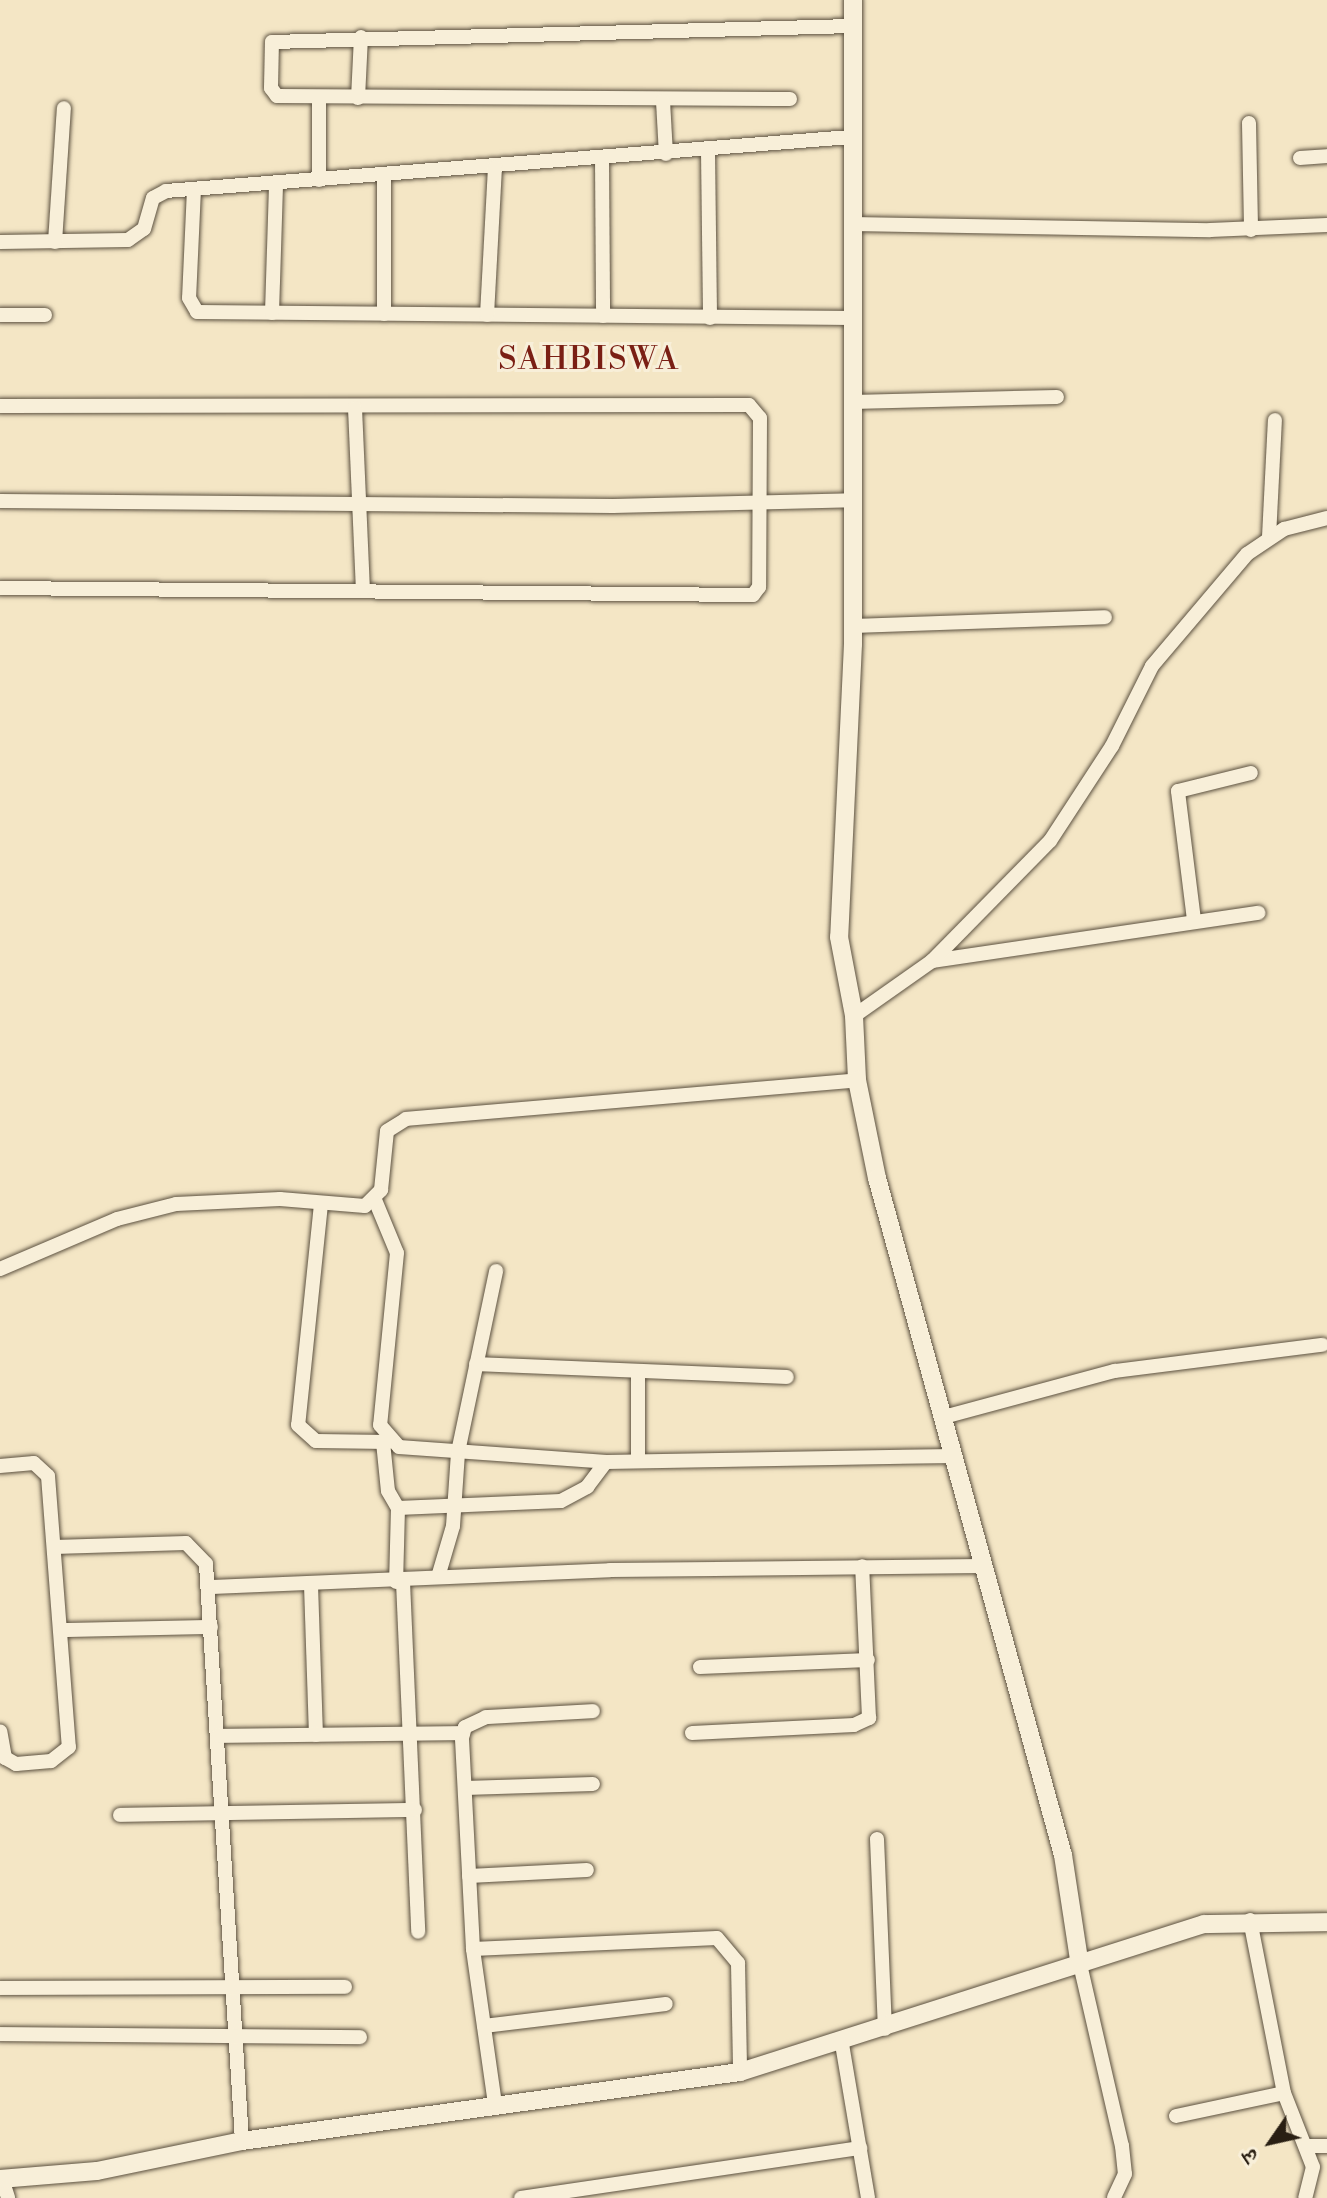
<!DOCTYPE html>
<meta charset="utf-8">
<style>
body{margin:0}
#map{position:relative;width:1327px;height:2198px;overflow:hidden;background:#f4e6c5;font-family:"Libre Bodoni","Noto Serif Devanagari",serif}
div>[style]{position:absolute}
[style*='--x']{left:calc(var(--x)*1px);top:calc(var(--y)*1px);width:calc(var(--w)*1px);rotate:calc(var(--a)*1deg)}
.roads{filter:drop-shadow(0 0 2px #5c5140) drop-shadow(0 0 2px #5c5140)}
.minor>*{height:14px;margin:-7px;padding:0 7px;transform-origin:7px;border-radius:7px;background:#f8efd9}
.tertiary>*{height:18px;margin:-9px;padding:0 9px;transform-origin:9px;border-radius:9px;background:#f8efd9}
span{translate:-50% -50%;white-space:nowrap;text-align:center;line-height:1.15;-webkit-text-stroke:6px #f8efd9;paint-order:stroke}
.quarter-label{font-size:32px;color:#7a1f14;letter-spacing:2px}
.north{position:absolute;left:1231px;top:2102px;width:80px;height:80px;-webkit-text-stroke:6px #f8efd9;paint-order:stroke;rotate:236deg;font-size:22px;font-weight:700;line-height:32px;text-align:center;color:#291f13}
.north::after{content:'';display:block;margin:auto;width:28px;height:36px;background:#291f13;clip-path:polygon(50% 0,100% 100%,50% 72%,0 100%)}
</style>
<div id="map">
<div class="roads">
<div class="minor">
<div style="--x:319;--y:97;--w:83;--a:90"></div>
<div style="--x:358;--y:98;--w:61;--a:-87.2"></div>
<div style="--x:790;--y:99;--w:513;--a:-179.66"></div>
<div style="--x:277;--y:96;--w:10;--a:-127"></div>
<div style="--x:271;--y:88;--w:46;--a:-88.8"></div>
<div style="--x:272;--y:42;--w:581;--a:-1.58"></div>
<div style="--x:663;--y:101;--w:53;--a:86.8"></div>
<div style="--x:1249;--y:123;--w:107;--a:88.9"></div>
<div style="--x:708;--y:151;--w:167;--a:89.3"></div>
<div style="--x:1300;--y:158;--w:27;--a:-4"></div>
<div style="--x:602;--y:159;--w:157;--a:89.6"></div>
<div style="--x:194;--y:189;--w:109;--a:92.6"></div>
<div style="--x:189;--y:298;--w:16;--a:60"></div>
<div style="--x:197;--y:312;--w:655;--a:0.52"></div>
<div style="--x:852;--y:224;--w:358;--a:1"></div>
<div style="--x:1210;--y:230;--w:117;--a:-2.4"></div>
<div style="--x:0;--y:242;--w:128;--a:-0.9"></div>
<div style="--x:128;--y:240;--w:19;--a:-35"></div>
<div style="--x:144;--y:229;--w:32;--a:-74"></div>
<div style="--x:153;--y:198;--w:15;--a:-28"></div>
<div style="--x:166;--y:191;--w:687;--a:-4.51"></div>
<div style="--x:55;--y:242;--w:134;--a:-86.2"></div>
<div style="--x:272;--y:313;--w:130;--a:-88.2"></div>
<div style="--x:384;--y:314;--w:139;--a:-90"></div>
<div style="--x:0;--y:315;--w:45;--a:0"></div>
<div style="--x:487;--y:315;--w:148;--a:-86.9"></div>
<div style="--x:852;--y:402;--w:205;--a:-1.4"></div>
<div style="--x:0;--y:406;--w:749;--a:-0.08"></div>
<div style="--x:749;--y:405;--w:17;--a:50"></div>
<div style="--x:760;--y:418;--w:169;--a:90.3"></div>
<div style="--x:759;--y:587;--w:10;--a:127"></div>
<div style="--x:753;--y:595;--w:753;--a:-179.47"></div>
<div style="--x:355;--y:408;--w:181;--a:87.5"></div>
<div style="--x:0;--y:501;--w:613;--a:0.47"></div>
<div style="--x:613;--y:506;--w:240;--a:-1.4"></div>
<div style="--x:1269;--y:537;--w:117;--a:-87.1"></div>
<div style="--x:853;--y:626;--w:252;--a:-2"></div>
<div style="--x:1194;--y:920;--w:130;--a:-97.1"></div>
<div style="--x:1178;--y:791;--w:75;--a:-13.9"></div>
<div style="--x:932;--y:961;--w:330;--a:-8.4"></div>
<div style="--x:854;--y:1016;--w:95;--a:-35.2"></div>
<div style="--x:932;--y:961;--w:168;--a:-45.5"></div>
<div style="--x:1050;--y:841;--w:113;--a:-56.9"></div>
<div style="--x:1112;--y:746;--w:89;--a:-63.4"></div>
<div style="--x:1152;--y:666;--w:147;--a:-49.7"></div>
<div style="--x:1247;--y:554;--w:45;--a:-34"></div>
<div style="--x:1284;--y:529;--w:44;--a:-14.3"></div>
<div style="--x:375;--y:1200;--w:57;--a:67.5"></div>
<div style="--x:397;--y:1253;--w:173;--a:95.6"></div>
<div style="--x:380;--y:1425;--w:29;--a:49"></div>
<div style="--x:399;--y:1447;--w:208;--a:4.1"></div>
<div style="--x:606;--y:1462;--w:349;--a:-1"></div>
<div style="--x:321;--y:1204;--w:222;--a:95.9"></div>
<div style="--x:298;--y:1425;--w:24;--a:42"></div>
<div style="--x:316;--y:1441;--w:72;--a:0.8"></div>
<div style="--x:0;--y:1269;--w:127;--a:-23.1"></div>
<div style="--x:117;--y:1219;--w:61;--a:-14.3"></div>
<div style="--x:176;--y:1204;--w:104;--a:-2.8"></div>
<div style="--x:280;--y:1199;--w:85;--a:4.7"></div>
<div style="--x:365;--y:1206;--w:23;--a:-45"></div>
<div style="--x:381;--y:1190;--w:59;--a:-84.2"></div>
<div style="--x:387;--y:1131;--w:22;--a:-32"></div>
<div style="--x:406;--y:1119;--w:453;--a:-4.9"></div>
<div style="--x:476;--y:1364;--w:311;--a:2.4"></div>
<div style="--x:638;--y:1375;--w:86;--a:90"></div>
<div style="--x:944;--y:1417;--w:177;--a:-15.1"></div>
<div style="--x:1115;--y:1371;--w:209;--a:-7.2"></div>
<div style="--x:383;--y:1442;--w:49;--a:84.2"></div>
<div style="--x:388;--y:1491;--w:20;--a:60"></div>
<div style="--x:398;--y:1508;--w:74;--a:91.5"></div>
<div style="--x:0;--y:1466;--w:34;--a:-5"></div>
<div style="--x:34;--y:1463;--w:19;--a:43"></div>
<div style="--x:48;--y:1476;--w:272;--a:85.6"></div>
<div style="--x:69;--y:1747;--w:23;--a:142"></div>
<div style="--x:51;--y:1761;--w:35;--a:175"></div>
<div style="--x:16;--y:1764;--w:13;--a:-151"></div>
<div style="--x:5;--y:1758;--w:27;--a:-100"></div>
<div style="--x:398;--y:1508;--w:163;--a:-2.5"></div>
<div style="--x:561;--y:1501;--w:30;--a:-28"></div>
<div style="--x:587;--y:1487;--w:31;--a:-53"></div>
<div style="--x:54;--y:1547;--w:132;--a:-1.7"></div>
<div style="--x:186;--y:1543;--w:29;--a:46"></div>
<div style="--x:206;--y:1564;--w:578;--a:86.43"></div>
<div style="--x:438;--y:1577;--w:53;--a:-73.6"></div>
<div style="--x:453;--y:1526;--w:74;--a:-86.1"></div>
<div style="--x:458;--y:1452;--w:185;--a:-78.1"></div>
<div style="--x:403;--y:1582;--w:350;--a:87.5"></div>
<div style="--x:311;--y:1585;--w:150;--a:88.1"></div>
<div style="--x:212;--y:1587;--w:398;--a:-2.4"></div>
<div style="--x:610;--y:1570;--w:371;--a:-0.6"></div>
<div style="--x:63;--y:1630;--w:148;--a:-1.2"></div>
<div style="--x:700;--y:1667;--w:168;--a:-2.4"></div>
<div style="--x:692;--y:1733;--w:162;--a:-2.8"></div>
<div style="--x:854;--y:1725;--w:17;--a:-25"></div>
<div style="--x:869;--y:1718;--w:152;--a:-92.6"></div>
<div style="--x:218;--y:1736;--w:245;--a:-0.7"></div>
<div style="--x:465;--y:1788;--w:128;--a:-1.8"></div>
<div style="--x:120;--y:1815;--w:295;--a:-1"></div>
<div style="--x:877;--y:1839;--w:190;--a:87.6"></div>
<div style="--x:469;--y:1876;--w:118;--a:-2.9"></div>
<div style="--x:1250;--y:1920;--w:176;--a:78.9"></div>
<div style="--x:1284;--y:2093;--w:79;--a:68.6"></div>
<div style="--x:1313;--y:2167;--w:32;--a:104"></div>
<div style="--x:473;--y:1949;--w:244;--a:-2.6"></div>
<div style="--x:717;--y:1938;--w:33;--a:50"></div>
<div style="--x:738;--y:1963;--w:109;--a:88.9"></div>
<div style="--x:1079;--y:1960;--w:191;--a:77"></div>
<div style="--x:1122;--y:2146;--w:28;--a:84"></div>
<div style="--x:1125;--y:2174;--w:26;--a:115"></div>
<div style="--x:0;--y:1988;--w:345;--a:-0.2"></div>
<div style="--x:484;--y:2026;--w:183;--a:-6.9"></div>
<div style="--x:0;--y:2034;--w:360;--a:0.5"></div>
<div style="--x:842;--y:2044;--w:156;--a:80.4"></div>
<div style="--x:495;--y:2104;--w:157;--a:-98.1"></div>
<div style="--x:473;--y:1949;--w:211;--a:-93"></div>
<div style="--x:462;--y:1738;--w:11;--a:-75"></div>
<div style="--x:465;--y:1727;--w:23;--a:-25"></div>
<div style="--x:486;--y:1717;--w:107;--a:-3.2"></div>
<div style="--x:1176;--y:2116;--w:110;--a:-12"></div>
<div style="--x:1307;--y:2146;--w:20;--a:0"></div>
<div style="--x:2;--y:2179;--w:20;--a:72"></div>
<div style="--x:521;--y:2198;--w:343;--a:-8.4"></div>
</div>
<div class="tertiary">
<div style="--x:853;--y:0;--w:644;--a:90"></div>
<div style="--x:853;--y:644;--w:293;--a:92.7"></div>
<div style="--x:839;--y:937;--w:80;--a:79.2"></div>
<div style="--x:854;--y:1016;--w:64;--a:87.3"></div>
<div style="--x:857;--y:1080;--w:100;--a:78.5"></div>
<div style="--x:877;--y:1178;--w:702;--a:74.64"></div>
<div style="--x:1063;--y:1855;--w:106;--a:81.3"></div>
<div style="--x:0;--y:2179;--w:97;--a:-4.7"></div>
<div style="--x:97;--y:2171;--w:148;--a:-11.7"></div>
<div style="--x:242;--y:2141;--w:503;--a:-7.89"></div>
<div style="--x:740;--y:2072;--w:487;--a:-17.7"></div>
<div style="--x:1204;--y:1924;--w:123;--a:-0.9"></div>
</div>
</div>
<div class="quarter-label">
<span style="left:589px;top:359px">SAHBISWA</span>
</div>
<div class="north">उ</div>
</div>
